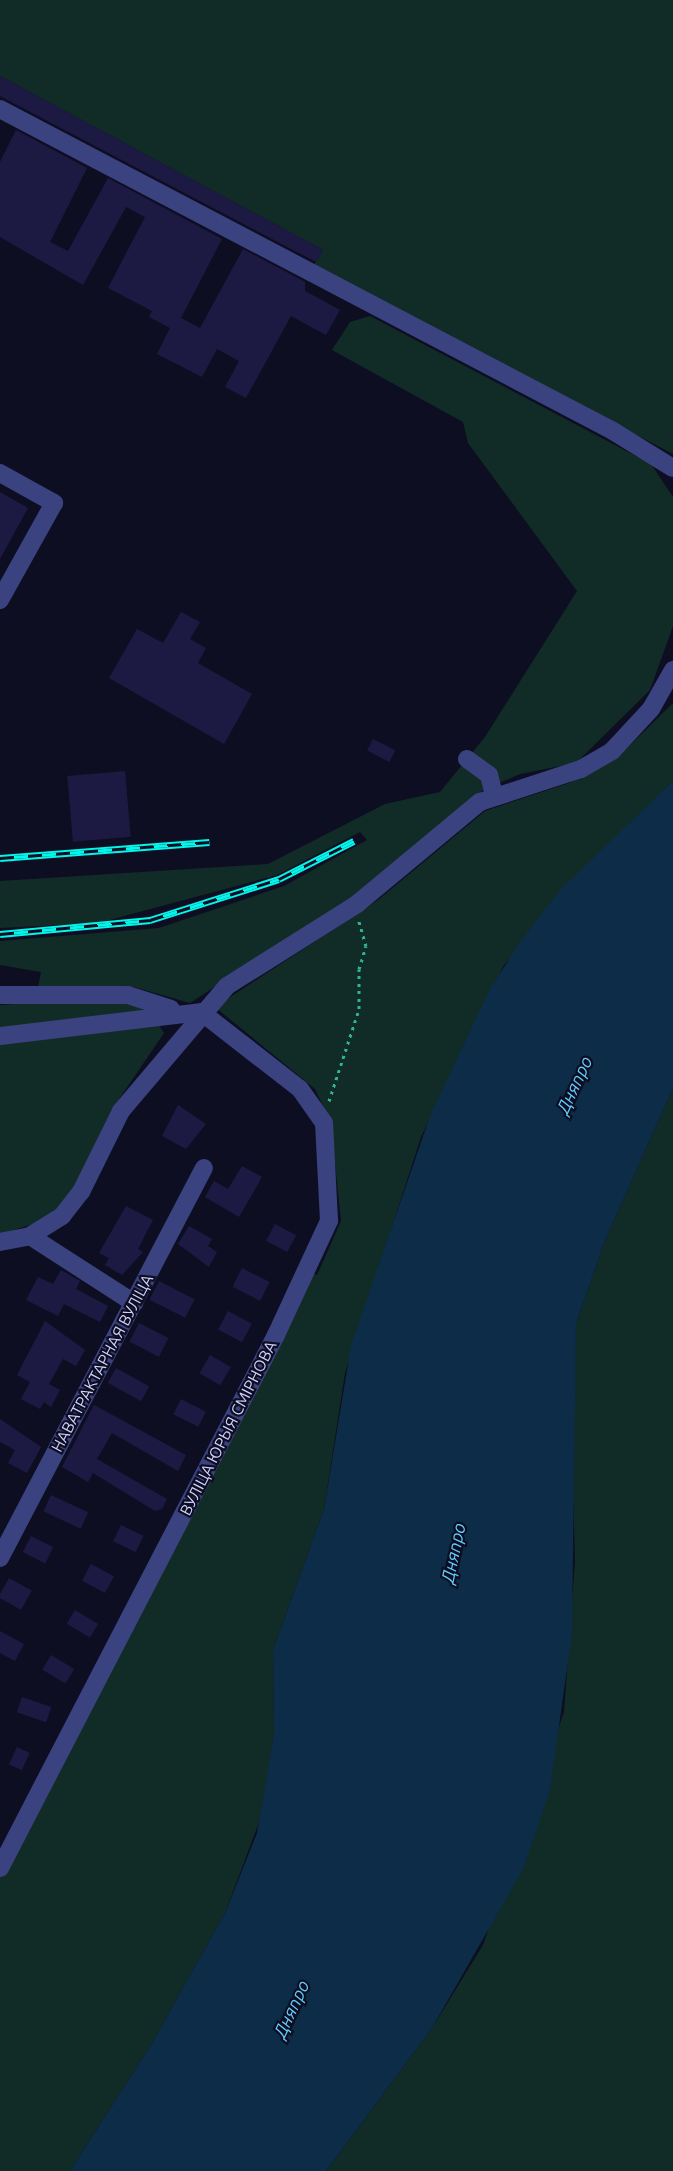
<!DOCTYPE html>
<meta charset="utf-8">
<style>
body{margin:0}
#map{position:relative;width:673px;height:2171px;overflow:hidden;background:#0e0e22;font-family:Ubuntu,sans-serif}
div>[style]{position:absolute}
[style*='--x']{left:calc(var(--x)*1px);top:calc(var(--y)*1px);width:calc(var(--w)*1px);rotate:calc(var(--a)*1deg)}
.green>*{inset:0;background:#112c27}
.water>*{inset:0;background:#0d2c47}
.building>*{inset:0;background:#1c1a43;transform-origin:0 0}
.path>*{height:3px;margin-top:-1.5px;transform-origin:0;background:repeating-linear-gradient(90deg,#30b296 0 3px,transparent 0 7.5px)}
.minor>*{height:18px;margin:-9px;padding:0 9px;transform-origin:9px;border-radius:9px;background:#3a4280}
.rail>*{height:7px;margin-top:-3.5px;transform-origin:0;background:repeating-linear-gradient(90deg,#0e0e22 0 14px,#04f5e9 0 28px);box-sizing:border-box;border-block:2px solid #04f5e9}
span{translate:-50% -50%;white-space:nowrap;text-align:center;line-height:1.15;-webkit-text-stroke:4.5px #0e0e22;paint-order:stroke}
.street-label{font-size:16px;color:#d0d1fe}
.water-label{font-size:18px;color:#60ccfc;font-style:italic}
</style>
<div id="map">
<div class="green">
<div style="clip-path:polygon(0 0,673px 0,673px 454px,314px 265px,323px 250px,0 76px)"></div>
<div style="clip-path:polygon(370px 316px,651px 464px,673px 497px,673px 626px,650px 690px,576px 763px,520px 774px,483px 790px,367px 887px,190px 1003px,134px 987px,38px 988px,41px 972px,0 965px,0 941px,159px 928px,284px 886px,367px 840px,360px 832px,277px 875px,98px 923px,0 928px,0 881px,268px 864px,385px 804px,440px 792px,485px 737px,577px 591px,468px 443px,463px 422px,332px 350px,350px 322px)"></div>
<div style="clip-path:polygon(673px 703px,673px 781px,606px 847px,504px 965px,421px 1137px,345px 1373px,324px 1509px,273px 1650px,274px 1734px,264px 1809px,225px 1913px,152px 2043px,70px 2171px,0 2171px,0 1875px,305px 1271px,317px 1275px,341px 1221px,331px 1124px,315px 1089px,215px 1007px,378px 900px,485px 811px,569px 783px,617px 758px)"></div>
<div style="clip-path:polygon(103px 998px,146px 1006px,164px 1033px,111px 1111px,72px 1193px,44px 1221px,0 1234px,0 1005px)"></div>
<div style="clip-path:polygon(673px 1088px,673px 2171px,326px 2171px,432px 2028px,483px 1945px,564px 1712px,575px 1561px,571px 1412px,576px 1324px,604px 1243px)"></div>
</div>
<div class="water">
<div style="clip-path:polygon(673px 781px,673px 1088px,604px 1243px,576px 1324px,572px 1633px,550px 1790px,523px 1869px,432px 2028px,326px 2171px,70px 2171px,152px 2043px,225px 1913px,257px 1833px,274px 1734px,273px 1650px,324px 1509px,351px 1346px,430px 1116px,490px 989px,520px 942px,562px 888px)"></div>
</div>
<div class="building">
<div style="clip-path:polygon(0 76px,323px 250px,316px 262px,0 96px)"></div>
<div style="clip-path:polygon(16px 130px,87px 168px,50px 242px,68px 251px,108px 178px,222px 239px,181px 318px,200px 328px,243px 249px,305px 282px,305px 291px,340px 310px,326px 335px,291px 316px,246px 398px,225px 387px,239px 361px,217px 349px,202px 377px,157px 354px,170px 328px,149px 317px,152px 311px,108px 288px,145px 217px,126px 207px,83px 285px,0 237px,0 162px)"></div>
<div style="clip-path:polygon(0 492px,28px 508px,0 559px)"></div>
<div style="clip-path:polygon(181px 612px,200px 622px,190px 639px,206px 648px,198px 663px,252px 694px,224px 744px,109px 678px,137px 629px,163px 643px)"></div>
<div style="left:373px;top:739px;width:25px;height:13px;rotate:27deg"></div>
<div style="left:125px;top:771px;width:66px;height:58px;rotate:85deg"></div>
<div style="clip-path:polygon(178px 1105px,206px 1124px,186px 1149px,162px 1136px)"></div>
<div style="clip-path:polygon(242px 1166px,262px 1177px,239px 1217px,205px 1197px,214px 1181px,228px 1189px)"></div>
<div style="clip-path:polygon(126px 1206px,153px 1220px,138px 1249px,143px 1252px,122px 1275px,105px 1265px,109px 1258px,99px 1253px)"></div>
<div style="left:275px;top:1224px;width:24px;height:19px;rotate:28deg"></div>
<div style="clip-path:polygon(189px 1226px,212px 1239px,208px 1246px,217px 1252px,209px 1267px,178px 1244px)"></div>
<div style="left:242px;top:1268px;width:31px;height:21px;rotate:27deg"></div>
<div style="clip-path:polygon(61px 1270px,80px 1281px,76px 1289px,108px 1306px,100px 1322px,64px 1304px,58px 1316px,26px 1300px,38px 1277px,53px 1284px)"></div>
<div style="left:159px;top:1281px;width:40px;height:21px;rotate:27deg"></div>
<div style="left:228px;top:1311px;width:27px;height:21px;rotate:28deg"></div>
<div style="clip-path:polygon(45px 1321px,85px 1350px,76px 1366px,63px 1359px,49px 1384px,60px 1390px,51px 1407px,44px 1402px,40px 1409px,21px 1399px,30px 1382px,17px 1375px)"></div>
<div style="left:139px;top:1323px;width:33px;height:21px;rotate:27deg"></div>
<div style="left:210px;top:1355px;width:24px;height:21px;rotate:30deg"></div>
<div style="left:116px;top:1368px;width:38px;height:17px;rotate:29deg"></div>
<div style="left:181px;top:1399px;width:28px;height:17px;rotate:27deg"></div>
<div style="clip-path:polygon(94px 1405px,186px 1455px,178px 1471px,112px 1433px,97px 1459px,167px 1499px,162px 1509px,155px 1511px,93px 1473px,88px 1482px,62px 1467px)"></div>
<div style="clip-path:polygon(0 1419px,41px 1447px,27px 1473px,8px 1463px,15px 1450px,0 1442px)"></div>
<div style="left:51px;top:1495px;width:41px;height:18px;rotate:25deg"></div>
<div style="left:121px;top:1525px;width:25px;height:18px;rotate:26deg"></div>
<div style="left:31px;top:1536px;width:25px;height:18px;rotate:27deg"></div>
<div style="left:91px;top:1564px;width:26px;height:19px;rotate:28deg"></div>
<div style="left:9px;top:1578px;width:26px;height:22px;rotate:29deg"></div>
<div style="left:75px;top:1610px;width:27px;height:16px;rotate:31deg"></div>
<div style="clip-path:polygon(0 1631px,24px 1644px,15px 1661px,0 1653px)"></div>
<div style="left:51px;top:1655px;width:27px;height:17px;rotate:31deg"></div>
<div style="left:22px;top:1697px;width:31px;height:16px;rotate:19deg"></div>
<div style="left:17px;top:1747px;width:14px;height:19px;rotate:25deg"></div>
</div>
<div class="path">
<div style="--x:329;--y:1101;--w:97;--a:-71.9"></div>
<div style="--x:359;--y:1009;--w:40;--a:-90"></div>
<div style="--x:359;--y:969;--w:24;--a:-73"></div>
<div style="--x:366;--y:946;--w:26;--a:-106"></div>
</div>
<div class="minor">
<div style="--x:0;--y:109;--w:692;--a:27.71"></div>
<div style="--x:613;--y:431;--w:70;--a:31.7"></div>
<div style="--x:0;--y:473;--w:62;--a:29.1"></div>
<div style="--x:54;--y:503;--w:111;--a:119.1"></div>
<div style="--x:467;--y:759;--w:27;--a:36"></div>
<div style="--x:489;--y:775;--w:21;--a:76"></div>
<div style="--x:0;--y:995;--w:128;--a:0"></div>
<div style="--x:128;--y:995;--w:45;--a:18"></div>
<div style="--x:0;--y:1036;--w:202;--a:-6.8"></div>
<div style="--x:30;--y:1236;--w:124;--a:32.8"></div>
<div style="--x:0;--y:1242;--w:31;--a:-11"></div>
<div style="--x:30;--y:1236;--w:38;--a:-32"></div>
<div style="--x:62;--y:1216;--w:31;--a:-52"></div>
<div style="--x:81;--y:1192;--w:90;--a:-63.7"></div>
<div style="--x:121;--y:1111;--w:164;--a:-49.7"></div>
<div style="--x:227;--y:986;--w:154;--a:-32.2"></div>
<div style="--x:357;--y:904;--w:160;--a:-39.7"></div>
<div style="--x:480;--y:802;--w:106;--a:-18.1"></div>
<div style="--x:581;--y:769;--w:36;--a:-30"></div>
<div style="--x:612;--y:751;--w:57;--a:-47.1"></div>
<div style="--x:651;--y:709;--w:45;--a:-60.6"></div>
<div style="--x:0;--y:1558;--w:440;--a:-62.4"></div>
<div style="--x:0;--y:1868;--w:600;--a:-62.62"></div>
<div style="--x:276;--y:1335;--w:126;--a:-65.1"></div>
<div style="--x:329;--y:1221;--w:98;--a:-92.9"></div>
<div style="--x:324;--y:1123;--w:42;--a:-125.2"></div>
<div style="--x:300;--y:1089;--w:125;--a:-142.1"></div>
</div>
<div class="rail">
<div style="--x:0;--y:858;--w:210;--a:-4.4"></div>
<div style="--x:0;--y:934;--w:151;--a:-5.3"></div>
<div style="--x:150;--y:920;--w:135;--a:-17.6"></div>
<div style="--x:279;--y:879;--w:84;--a:-26.9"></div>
</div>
<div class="street-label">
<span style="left:102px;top:1363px;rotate:-62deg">НАВАТРАКТАРНАЯ ВУЛІЦА</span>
<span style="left:228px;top:1428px;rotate:-63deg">ВУЛІЦА ЮРЫЯ СМІРНОВА</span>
</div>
<div class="water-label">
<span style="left:574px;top:1085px;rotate:-65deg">Дняпро</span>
<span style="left:453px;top:1553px;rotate:-78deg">Дняпро</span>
<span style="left:291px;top:2009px;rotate:-65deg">Дняпро</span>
</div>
</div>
